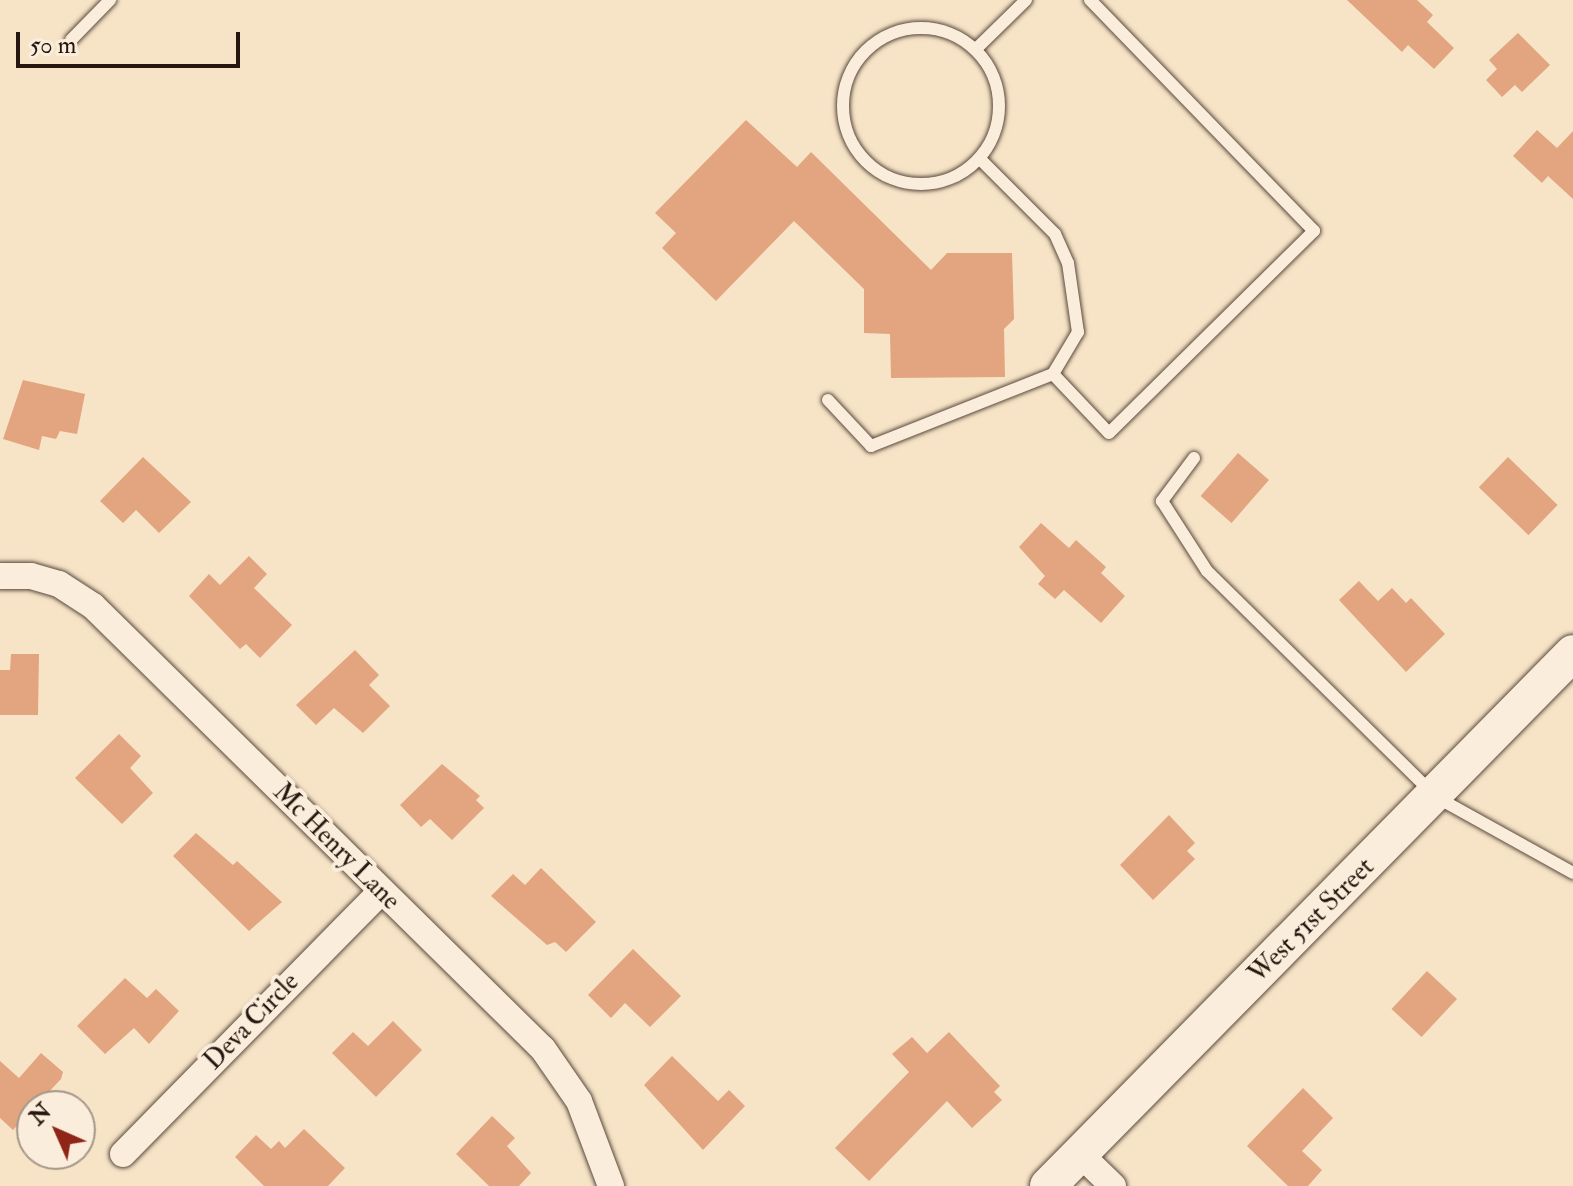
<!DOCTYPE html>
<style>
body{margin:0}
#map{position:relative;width:1573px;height:1186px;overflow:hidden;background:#f7e4c7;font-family:"IM FELL Double Pica",serif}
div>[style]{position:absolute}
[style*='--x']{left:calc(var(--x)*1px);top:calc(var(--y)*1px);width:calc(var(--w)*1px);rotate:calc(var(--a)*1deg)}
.building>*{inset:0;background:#e3a480;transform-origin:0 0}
.roads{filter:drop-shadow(0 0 2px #5a4a3d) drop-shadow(0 0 2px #5a4a3d)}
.lane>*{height:12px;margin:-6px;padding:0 6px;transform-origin:6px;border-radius:6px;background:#faeddb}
.lane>.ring{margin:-6px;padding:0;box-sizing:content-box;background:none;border:12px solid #faeddb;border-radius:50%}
.street>*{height:26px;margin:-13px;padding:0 13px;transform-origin:13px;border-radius:13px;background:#faeddb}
.secondary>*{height:36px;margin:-18px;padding:0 18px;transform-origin:18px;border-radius:18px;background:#faeddb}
span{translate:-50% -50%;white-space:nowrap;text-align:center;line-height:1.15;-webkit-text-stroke:8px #faeddb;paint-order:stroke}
.street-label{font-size:26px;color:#25170f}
.north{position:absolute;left:16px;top:1090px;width:80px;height:80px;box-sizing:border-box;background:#faeddb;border:2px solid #a59789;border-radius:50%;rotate:315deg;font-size:22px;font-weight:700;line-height:32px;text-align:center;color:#25170f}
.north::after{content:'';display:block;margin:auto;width:28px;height:36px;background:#8f2418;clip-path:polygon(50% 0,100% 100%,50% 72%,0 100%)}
.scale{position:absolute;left:16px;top:32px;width:224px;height:36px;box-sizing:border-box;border:4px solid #25170f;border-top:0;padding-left:10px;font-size:24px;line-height:28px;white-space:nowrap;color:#25170f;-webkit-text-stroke:6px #faeddb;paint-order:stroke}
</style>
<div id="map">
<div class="building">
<div style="clip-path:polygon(1347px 0,1417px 0,1433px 15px,1427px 22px,1454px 48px,1434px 69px,1408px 45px,1402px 52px)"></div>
<div style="clip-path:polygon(1518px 33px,1550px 65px,1522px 92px,1515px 85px,1502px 97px,1486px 80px,1497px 69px,1489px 60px)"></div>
<div style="clip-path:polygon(746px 120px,797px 167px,811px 152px,931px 270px,947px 253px,1012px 253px,1014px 319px,1004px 329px,1005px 377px,891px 378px,890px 334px,864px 333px,864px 289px,794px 221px,716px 301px,662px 248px,676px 233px,655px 213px)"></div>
<div style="clip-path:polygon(1537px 130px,1557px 148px,1573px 131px,1573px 199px,1548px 176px,1542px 183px,1513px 156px)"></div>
<div style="clip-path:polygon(23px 380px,85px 394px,77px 434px,60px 431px,56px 439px,42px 436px,39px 450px,3px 439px)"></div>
<div style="left:1238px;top:453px;width:41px;height:57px;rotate:41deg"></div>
<div style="clip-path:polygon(143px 457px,191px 502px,159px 533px,136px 510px,123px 523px,100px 501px)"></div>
<div style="left:1508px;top:457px;width:69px;height:42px;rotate:44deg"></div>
<div style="clip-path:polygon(1041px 523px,1069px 548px,1076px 540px,1106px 567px,1101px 573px,1125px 596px,1101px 623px,1064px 590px,1055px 599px,1038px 584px,1045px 576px,1019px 547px)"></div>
<div style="clip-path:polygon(249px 556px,267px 574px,254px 588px,292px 625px,260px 658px,246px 644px,240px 649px,189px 596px,209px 574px,220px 585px)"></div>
<div style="clip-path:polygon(1359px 581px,1378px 601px,1392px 588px,1406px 603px,1411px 598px,1445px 634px,1406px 672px,1339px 600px)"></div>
<div style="clip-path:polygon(355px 650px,379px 675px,369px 685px,390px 706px,363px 733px,334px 708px,316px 725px,296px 705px)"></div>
<div style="clip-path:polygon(11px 654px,39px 654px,38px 715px,0 715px,0 670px,10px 670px)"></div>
<div style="clip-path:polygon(119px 734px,141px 756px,130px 768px,153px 793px,122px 824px,75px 778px)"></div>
<div style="clip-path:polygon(442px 764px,480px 796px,476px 800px,484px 808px,452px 840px,430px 819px,421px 827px,400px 805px)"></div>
<div style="clip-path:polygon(1169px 815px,1195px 843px,1187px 851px,1195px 859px,1153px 900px,1120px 865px)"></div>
<div style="clip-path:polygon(196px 833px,233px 865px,237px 861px,282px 902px,249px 931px,173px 856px)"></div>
<div style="clip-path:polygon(541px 868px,596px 922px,566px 952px,555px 942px,547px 945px,491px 896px,513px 874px,525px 885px)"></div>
<div style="clip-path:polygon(633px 949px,681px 996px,650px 1027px,625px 1003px,611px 1018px,588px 995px)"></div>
<div style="left:1427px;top:971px;width:41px;height:52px;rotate:43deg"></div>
<div style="clip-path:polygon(125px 978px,147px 998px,156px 989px,179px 1011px,149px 1044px,134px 1028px,105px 1054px,77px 1026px)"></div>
<div style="clip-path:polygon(393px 1021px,422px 1050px,376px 1097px,332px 1053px,353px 1032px,368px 1046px)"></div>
<div style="clip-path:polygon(949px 1032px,1000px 1086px,994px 1092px,1002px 1100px,972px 1128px,947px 1101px,869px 1181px,835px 1148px,909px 1072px,892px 1054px,912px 1037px,927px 1053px)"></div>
<div style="clip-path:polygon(41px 1053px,63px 1072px,61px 1079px,13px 1130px,0 1118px,0 1061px,19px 1078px)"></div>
<div style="clip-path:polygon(672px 1056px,718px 1101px,729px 1090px,745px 1106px,703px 1150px,644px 1085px)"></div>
<div style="clip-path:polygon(1303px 1088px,1333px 1118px,1302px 1151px,1322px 1170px,1308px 1186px,1288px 1186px,1247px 1146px)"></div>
<div style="clip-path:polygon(492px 1116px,515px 1138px,507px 1146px,531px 1173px,519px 1186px,489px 1186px,456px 1154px)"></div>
<div style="clip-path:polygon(304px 1129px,345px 1168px,328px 1186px,264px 1186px,235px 1157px,256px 1135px,271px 1149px,279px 1141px,285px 1148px)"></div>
</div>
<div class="roads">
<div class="lane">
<div class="ring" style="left:843px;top:28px;width:144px;height:144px"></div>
<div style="--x:71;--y:40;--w:56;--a:-45.7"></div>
<div style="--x:976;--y:49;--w:70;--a:-44.4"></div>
<div style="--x:980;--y:159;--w:106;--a:45"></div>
<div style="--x:1055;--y:234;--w:32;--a:66"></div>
<div style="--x:1068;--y:263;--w:70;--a:81.8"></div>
<div style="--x:1078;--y:332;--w:49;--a:120.8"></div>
<div style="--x:1053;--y:374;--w:81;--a:46.5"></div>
<div style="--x:1109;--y:433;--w:288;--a:-44.6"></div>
<div style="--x:1314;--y:231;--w:322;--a:-134.1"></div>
<div style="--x:828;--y:400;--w:63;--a:46.9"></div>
<div style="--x:871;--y:446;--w:196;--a:-21.6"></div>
<div style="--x:1194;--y:458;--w:54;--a:126.7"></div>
<div style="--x:1162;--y:501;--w:83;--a:57.3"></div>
<div style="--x:1207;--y:571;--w:322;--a:44.6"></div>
<div style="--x:1436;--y:797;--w:157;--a:29"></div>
</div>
<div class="street">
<div style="--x:0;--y:576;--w:31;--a:0"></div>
<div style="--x:31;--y:576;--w:29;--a:16"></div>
<div style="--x:59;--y:584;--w:40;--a:32.9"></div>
<div style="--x:93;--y:606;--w:631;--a:44.55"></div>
<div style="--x:543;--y:1049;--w:63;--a:55.3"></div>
<div style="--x:579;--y:1101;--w:91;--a:69.4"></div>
<div style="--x:123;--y:1154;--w:368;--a:-45.5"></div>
<div style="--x:1080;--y:1154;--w:46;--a:44.1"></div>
</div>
<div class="secondary">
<div style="--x:1048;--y:1186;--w:748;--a:-45.43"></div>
</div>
</div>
<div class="street-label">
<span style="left:336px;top:847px;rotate:45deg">Mc Henry Lane</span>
<span style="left:1312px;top:921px;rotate:-45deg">West 51st Street</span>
<span style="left:252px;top:1022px;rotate:-46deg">Deva Circle</span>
</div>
<div class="north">N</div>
<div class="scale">50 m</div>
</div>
